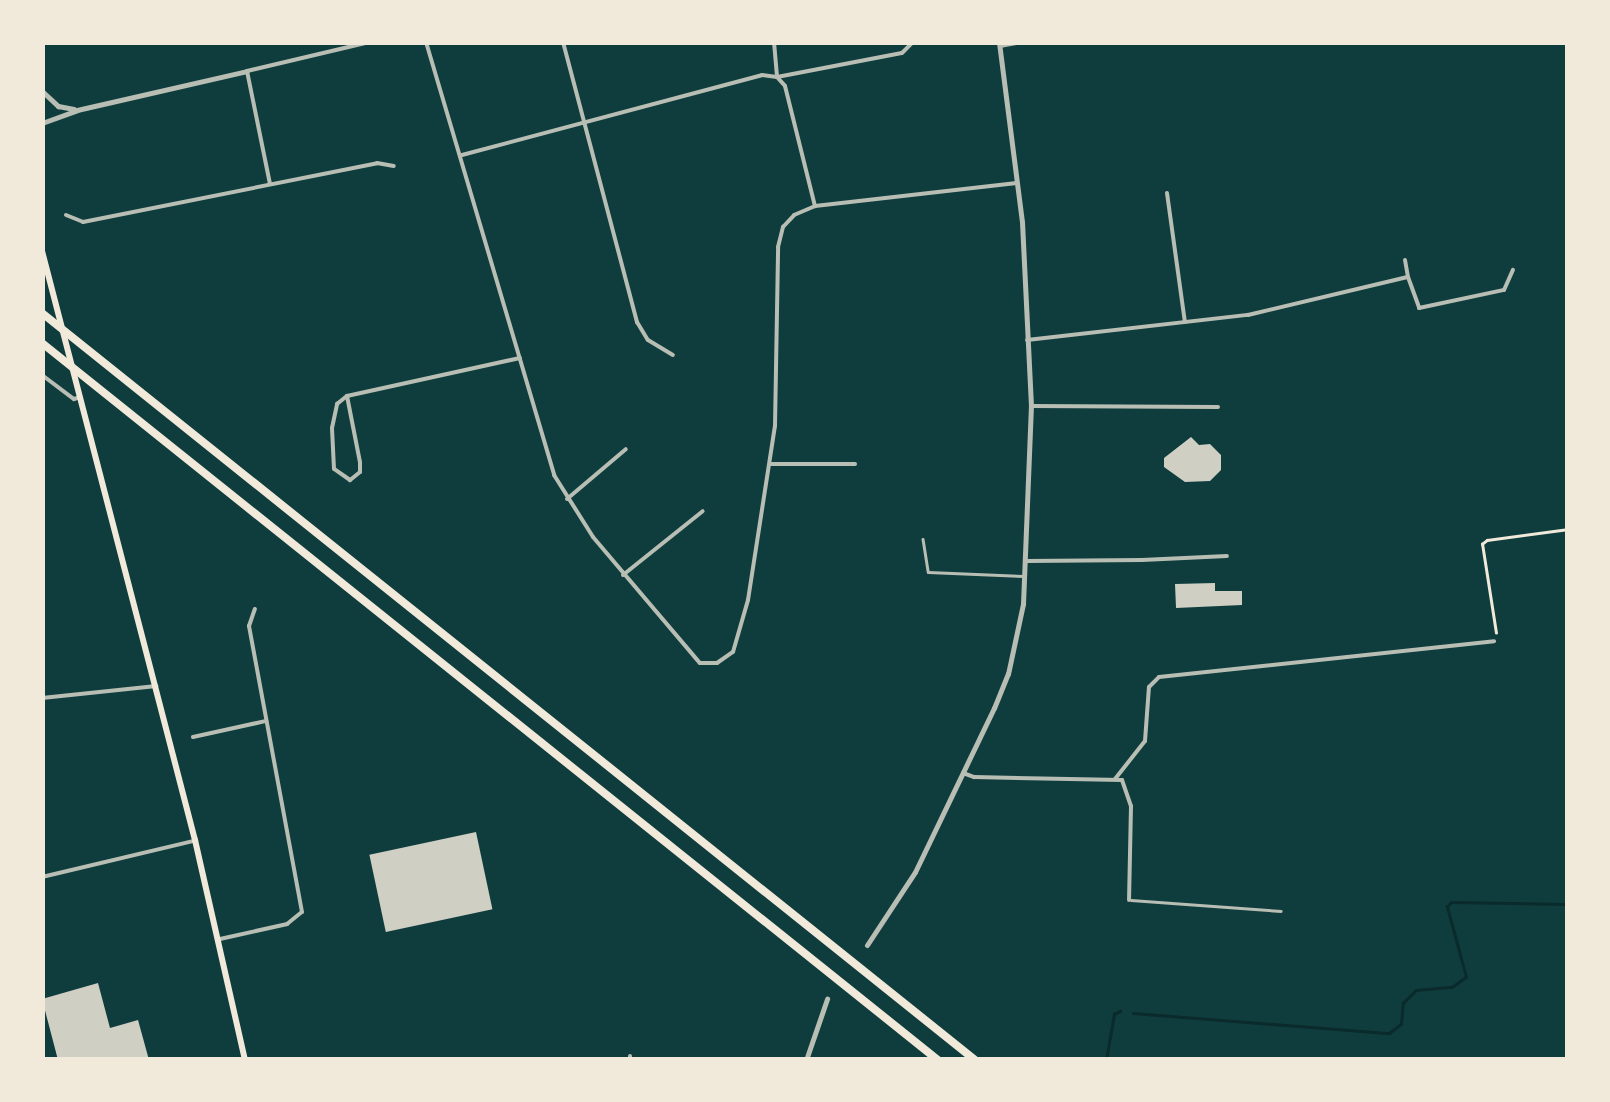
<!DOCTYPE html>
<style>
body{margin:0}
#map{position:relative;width:1610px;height:1102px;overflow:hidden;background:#0f3d3e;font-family:Inter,sans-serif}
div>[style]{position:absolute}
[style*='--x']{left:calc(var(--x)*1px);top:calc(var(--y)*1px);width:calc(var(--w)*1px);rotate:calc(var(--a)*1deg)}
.stream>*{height:2.5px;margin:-1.25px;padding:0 1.25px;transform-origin:1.25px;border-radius:1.25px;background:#0a2a2b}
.building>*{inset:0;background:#cfcfc3;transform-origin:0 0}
.path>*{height:2.5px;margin:-1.25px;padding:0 1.25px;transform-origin:1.25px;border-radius:1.25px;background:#f1e9da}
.service>*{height:2.5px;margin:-1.25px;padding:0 1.25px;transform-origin:1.25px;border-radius:1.25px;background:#b8beb3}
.pedestrian>*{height:4px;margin:-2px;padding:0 2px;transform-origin:2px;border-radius:2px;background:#b8beb3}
.minor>*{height:4px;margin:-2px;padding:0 2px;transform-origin:2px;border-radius:2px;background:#b8beb3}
.tertiary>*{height:5px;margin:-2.5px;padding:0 2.5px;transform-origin:2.5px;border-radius:2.5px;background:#b8beb3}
.primary>*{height:6px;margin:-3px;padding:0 3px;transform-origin:3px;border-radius:3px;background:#f1e9da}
.motorway>*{height:8px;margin:-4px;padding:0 4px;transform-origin:4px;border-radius:4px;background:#f1e9da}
span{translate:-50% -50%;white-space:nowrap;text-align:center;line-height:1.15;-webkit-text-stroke:10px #f1e9da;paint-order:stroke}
.frame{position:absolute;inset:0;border:45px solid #f1e9da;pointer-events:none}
</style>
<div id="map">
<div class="stream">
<div style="--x:1133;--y:1013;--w:257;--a:4.5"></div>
<div style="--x:1389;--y:1033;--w:15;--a:-37"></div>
<div style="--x:1401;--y:1024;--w:21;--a:-85"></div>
<div style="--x:1403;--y:1003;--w:18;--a:-45"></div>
<div style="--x:1416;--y:990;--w:36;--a:-5"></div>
<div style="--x:1452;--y:987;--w:17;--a:-36"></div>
<div style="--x:1466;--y:977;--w:73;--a:-105.2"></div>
<div style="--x:1447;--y:907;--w:6;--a:-51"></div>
<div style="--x:1451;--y:902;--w:117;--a:1"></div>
<div style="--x:1106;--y:1060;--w:47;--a:-80.1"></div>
<div style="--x:1114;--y:1014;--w:7;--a:-27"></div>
</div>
<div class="building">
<div style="clip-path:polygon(1191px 437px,1199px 445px,1210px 444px,1221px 455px,1221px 470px,1210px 481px,1185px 482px,1164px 467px,1164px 458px)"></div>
<div style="clip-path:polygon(1215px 583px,1215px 591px,1242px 591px,1242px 605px,1176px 608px,1175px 584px)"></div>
<div style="left:476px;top:832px;width:79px;height:109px;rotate:78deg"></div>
<div style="clip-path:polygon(98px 983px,110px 1028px,138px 1020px,149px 1060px,58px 1060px,42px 999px)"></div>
</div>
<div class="path">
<div style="--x:1496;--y:633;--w:90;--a:-98.9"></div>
<div style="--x:1482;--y:544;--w:6;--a:-39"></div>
<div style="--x:1487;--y:540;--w:82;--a:-7.7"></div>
</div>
<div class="service">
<div style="--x:923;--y:539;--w:33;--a:81"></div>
<div style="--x:928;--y:572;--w:96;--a:2.4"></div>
<div style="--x:1131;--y:900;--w:150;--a:4.2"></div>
</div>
<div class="pedestrian">
<div style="--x:1142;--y:560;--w:85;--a:-2.7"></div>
</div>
<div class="minor">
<div style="--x:426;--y:42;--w:452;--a:73.5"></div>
<div style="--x:554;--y:475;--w:73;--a:57.8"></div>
<div style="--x:593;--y:537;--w:165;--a:49.7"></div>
<div style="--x:700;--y:663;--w:17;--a:0"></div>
<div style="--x:717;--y:663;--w:19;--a:-35"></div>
<div style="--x:733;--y:652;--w:54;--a:-73.9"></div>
<div style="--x:748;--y:600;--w:176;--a:-81.2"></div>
<div style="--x:775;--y:426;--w:179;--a:-89"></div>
<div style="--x:778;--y:247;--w:21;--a:-76"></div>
<div style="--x:783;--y:227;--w:16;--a:-47"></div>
<div style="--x:794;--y:215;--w:23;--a:-23"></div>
<div style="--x:815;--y:206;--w:203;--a:-6.5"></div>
<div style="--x:563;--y:42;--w:290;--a:75.2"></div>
<div style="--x:637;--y:322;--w:21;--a:59"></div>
<div style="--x:648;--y:340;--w:29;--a:31"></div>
<div style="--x:774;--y:42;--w:35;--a:85"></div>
<div style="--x:777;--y:77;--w:12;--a:48"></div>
<div style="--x:785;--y:86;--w:124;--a:76"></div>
<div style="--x:1000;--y:46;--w:22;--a:-10"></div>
<div style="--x:462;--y:155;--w:310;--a:-14.9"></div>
<div style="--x:762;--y:75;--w:15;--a:8"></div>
<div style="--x:777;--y:77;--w:127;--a:-10.9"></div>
<div style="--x:902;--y:53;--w:16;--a:-45"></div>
<div style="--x:270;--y:184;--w:115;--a:-101.5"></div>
<div style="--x:247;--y:71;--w:126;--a:-13.3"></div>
<div style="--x:1167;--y:193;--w:130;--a:82.1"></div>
<div style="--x:66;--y:215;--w:18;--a:22"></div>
<div style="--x:83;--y:222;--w:300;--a:-11.3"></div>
<div style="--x:377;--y:163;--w:17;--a:10"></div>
<div style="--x:1405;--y:260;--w:17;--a:80"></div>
<div style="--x:1027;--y:340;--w:222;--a:-6.5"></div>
<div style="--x:1248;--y:315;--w:164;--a:-13.4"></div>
<div style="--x:1408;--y:277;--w:33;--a:70"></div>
<div style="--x:1419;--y:308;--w:87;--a:-12"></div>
<div style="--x:1504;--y:290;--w:22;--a:-66"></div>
<div style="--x:42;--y:375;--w:40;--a:37"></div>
<div style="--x:74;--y:399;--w:6;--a:-18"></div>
<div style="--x:347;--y:396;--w:67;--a:78.9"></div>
<div style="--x:360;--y:462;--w:10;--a:90"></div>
<div style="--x:360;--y:472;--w:13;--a:141"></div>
<div style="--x:350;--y:480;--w:19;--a:-145"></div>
<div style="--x:334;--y:469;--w:41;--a:-92.8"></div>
<div style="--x:332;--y:428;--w:25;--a:-78"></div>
<div style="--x:337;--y:404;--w:13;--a:-39"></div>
<div style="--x:347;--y:396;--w:177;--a:-12.4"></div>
<div style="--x:1031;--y:406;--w:187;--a:0.3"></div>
<div style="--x:770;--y:464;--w:85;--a:0"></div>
<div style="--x:567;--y:499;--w:77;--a:-40.3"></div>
<div style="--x:1027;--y:561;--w:115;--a:-0.5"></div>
<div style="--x:623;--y:575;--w:102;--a:-38.7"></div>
<div style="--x:42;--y:698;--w:115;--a:-6"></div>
<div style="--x:193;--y:737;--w:75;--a:-12.4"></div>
<div style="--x:963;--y:773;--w:12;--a:20"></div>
<div style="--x:974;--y:777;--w:148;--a:1.2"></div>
<div style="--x:1122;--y:780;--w:28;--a:71"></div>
<div style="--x:1131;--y:806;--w:94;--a:91.2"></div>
<div style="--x:1115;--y:779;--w:48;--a:-51.7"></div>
<div style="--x:1145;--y:741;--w:54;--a:-85.8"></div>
<div style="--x:1149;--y:687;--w:14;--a:-45"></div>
<div style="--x:1159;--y:677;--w:337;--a:-6.1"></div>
<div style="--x:42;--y:877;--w:155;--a:-13.4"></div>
<div style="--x:220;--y:939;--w:69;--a:-12.6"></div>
<div style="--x:287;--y:924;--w:19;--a:-39"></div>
<div style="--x:302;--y:912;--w:291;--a:-100.5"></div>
<div style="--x:249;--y:626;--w:18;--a:-71"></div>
<div style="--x:630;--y:1056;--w:4;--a:90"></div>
</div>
<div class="tertiary">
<div style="--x:43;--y:92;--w:21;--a:43"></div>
<div style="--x:58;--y:106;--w:16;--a:11"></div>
<div style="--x:42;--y:123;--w:37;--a:-20"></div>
<div style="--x:77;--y:110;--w:174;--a:-12.9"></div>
<div style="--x:867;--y:945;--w:87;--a:-56.7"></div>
<div style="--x:915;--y:872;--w:182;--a:-64.3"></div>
<div style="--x:994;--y:708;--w:37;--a:-68"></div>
<div style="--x:1008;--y:674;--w:72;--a:-77.9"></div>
<div style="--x:1023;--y:604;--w:198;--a:-87.7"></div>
<div style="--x:1031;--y:406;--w:184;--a:-92.8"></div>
<div style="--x:1022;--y:222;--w:181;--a:-97.3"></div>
<div style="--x:806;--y:1060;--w:65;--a:-71"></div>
</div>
<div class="primary">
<div style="--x:42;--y:89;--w:31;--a:90"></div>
<div style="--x:42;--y:251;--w:609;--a:75.44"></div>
<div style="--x:195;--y:840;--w:226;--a:77.2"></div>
</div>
<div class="motorway">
<div style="--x:42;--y:313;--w:1195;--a:38.68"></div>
<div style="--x:42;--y:343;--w:1148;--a:38.67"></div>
</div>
<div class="frame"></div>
</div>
